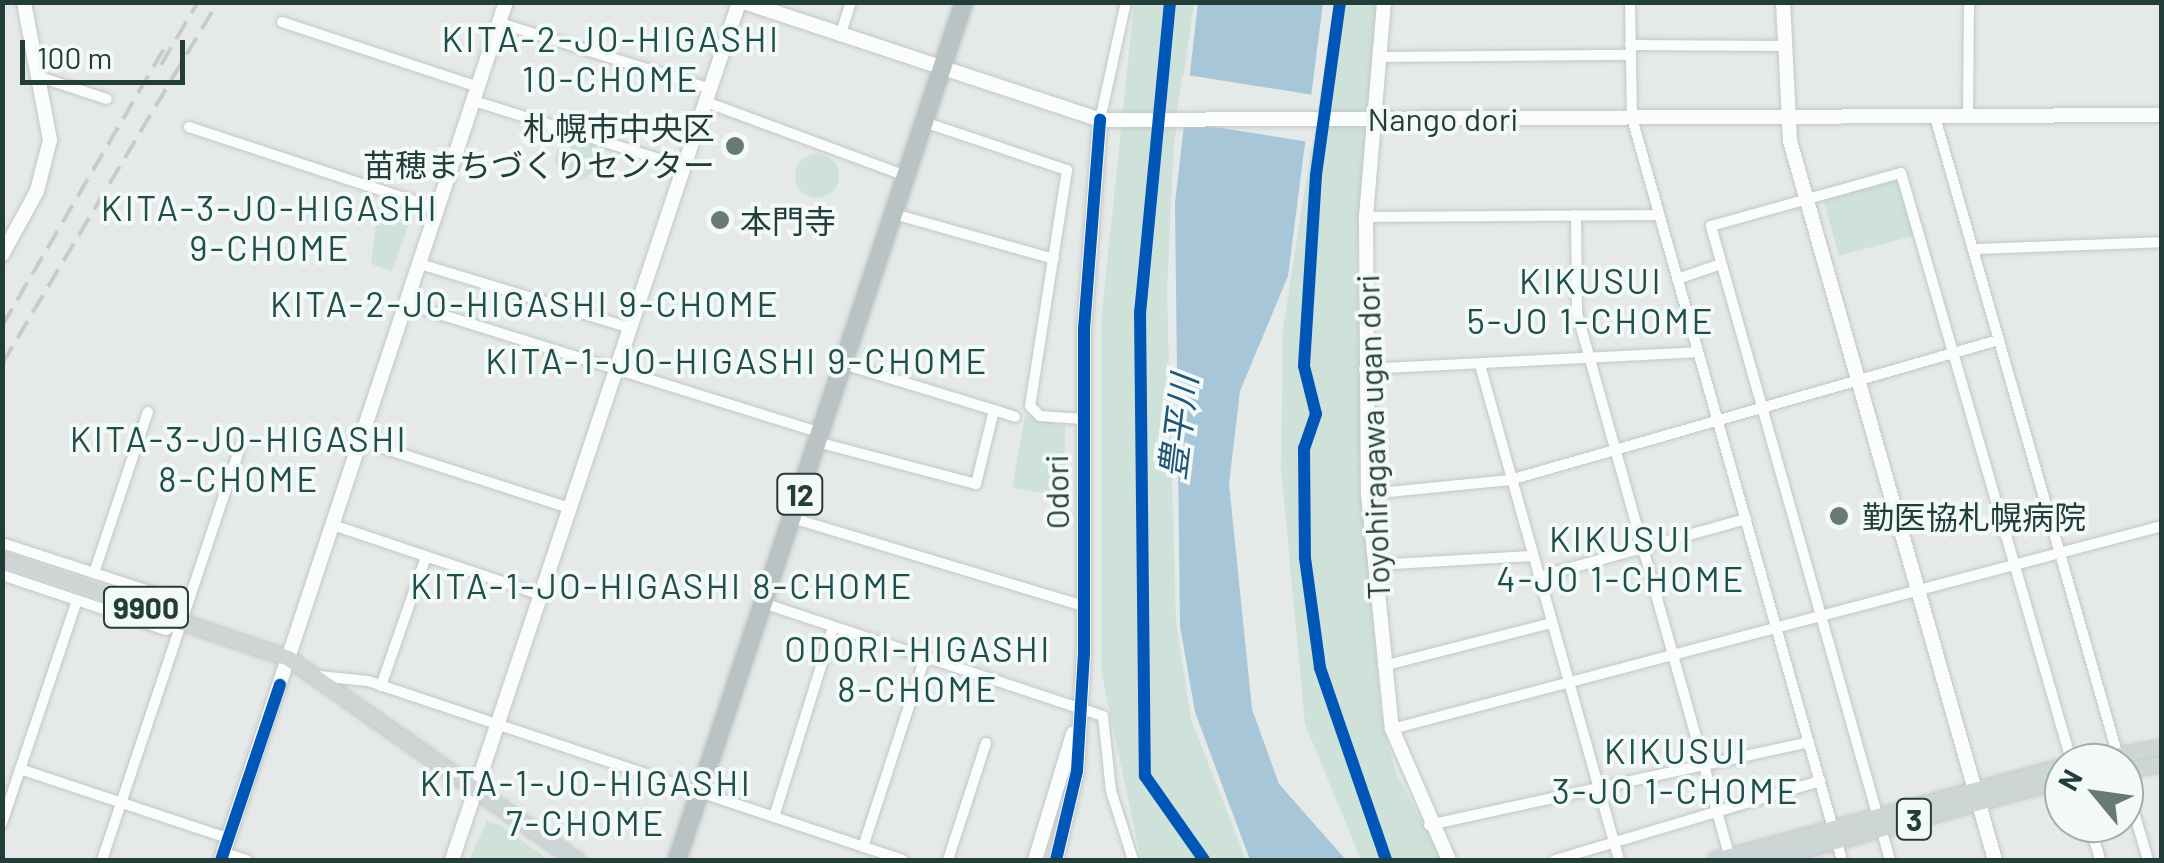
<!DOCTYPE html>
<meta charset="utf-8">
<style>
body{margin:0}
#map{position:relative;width:2164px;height:863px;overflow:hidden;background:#e5eae9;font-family:Barlow,"Noto Sans JP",sans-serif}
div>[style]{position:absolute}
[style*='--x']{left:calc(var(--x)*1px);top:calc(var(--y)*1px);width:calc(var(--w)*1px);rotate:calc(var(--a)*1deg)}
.green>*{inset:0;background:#cee2d9;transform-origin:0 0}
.round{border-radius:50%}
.water>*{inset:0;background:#a7c6d7}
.pier>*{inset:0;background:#e5eae9;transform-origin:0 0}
.roads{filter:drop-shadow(0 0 2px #c2c7c6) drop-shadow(0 0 2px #c2c7c6)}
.street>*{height:10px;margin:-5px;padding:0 5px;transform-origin:5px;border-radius:5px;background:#fbfcfc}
.secondary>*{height:14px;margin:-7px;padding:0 7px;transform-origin:7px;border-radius:7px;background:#fbfcfc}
.primary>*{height:15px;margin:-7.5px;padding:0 7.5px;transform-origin:7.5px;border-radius:7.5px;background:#ced6d5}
.highway>*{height:18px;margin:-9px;padding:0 9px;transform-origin:9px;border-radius:9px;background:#bac3c3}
.rail>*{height:4px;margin-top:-2px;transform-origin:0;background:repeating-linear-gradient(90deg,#c7cbca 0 20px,transparent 0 30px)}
.cycleway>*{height:12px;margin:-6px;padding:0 6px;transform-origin:6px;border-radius:6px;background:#0057b8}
.dots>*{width:28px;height:28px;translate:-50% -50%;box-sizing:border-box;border:5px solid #f3f9f7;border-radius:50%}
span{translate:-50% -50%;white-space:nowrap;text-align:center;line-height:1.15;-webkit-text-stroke:8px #f3f9f7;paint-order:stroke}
.shield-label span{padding:2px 8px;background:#f3f9f7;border:2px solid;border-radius:8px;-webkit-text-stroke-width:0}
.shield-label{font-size:30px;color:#233d3b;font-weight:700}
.street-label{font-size:32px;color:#233d3b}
.poi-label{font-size:32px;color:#233d3b}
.right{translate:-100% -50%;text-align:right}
.left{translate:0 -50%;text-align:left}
.neighbourhood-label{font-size:35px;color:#1f4e4c;letter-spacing:2.5px}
.water-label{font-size:35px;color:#1f5677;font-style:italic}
.frame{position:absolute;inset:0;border:5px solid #233d3b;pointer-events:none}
.north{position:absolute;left:2044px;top:743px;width:100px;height:100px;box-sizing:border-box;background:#f3f9f7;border:2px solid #a0aeac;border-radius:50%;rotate:299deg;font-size:28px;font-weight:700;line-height:40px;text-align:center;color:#233d3b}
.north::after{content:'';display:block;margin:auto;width:35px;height:45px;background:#677a78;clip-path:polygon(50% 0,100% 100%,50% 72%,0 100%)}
.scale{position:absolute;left:20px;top:40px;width:165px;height:45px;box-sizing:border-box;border:5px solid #233d3b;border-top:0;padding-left:12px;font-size:30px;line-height:35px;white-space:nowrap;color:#233d3b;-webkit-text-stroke:8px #f3f9f7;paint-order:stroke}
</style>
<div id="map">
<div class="green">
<div style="clip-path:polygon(1134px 3px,1194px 3px,1174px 144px,1167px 290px,1176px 621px,1191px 719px,1246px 860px,1141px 860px,1101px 671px,1101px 322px)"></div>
<div style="clip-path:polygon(1334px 3px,1380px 3px,1357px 251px,1361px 480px,1381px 715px,1395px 771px,1442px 860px,1361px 860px,1305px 724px,1281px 469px,1283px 328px)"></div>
<div class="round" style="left:555px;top:138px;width:42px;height:42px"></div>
<div class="round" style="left:795px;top:154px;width:44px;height:44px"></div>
<div style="left:1898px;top:180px;width:58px;height:77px;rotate:75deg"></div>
<div style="clip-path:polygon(379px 199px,413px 212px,392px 271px,371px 264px)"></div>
<div style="clip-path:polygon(1025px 415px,1065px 426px,1064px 496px,1012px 488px)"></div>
<div style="clip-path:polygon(487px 821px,500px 825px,549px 860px,469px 860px)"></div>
</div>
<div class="water">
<div style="clip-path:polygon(1198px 3px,1323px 3px,1288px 276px,1240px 391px,1229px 484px,1252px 709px,1279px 784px,1346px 860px,1250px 860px,1195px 712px,1180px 626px,1175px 203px)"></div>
</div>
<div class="pier">
<div style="left:1320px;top:96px;width:47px;height:139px;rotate:99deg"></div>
</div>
<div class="roads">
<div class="street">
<div style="--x:1630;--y:2;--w:116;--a:89"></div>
<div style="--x:1632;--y:118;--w:771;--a:74.2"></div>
<div style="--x:282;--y:22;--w:206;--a:18.3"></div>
<div style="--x:500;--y:23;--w:220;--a:17.4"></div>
<div style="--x:840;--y:36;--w:36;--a:-72"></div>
<div style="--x:1630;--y:45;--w:154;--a:0.4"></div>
<div style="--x:1381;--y:57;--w:250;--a:-0.5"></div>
<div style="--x:43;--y:78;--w:67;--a:18.2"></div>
<div style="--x:474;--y:101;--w:220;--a:17.4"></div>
<div style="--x:706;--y:102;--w:213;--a:20.3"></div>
<div style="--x:1968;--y:116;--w:114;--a:-89.5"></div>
<div style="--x:1935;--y:117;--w:672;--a:74.02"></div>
<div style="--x:1100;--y:120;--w:121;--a:-77.6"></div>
<div style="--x:924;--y:122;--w:151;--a:18.6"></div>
<div style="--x:1067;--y:170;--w:239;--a:98.9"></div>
<div style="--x:1030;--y:406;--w:14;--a:45"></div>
<div style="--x:1040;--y:416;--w:43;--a:4"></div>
<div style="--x:189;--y:127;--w:262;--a:18.2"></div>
<div style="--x:894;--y:214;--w:166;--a:15.7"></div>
<div style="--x:1576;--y:215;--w:98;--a:89.4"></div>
<div style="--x:1577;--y:313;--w:566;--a:74.32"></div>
<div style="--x:1366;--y:217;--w:292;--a:-0.4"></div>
<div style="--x:1974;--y:249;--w:188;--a:-2.1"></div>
<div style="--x:420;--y:264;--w:220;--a:16.9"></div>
<div style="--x:1677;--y:279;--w:46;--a:-18.8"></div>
<div style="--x:407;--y:304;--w:433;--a:17.3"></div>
<div style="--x:1480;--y:365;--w:514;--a:74.31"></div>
<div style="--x:1364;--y:369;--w:333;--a:-2.9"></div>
<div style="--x:994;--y:410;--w:22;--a:18"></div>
<div style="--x:361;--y:441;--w:219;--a:17.8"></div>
<div style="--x:817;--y:442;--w:164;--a:14.8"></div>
<div style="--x:976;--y:484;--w:76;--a:-76.3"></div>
<div style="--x:994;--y:410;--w:157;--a:-163"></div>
<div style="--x:1368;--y:494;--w:143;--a:-5.6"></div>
<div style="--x:1510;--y:480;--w:509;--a:-15.98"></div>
<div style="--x:792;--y:518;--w:305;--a:16.8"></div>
<div style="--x:333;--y:525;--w:219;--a:18.6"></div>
<div style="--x:2;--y:543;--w:183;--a:18.1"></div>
<div style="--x:176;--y:600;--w:19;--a:69"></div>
<div style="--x:1375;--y:565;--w:156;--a:-3.3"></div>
<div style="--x:94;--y:573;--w:170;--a:-71.5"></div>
<div style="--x:2;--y:575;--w:173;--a:18.5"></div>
<div style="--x:166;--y:630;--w:19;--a:-32"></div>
<div style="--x:1538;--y:577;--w:216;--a:-15.6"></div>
<div style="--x:763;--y:603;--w:358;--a:18.4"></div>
<div style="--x:1103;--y:716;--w:75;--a:83.9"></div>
<div style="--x:1111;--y:791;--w:72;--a:72.3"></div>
<div style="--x:1383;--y:666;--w:174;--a:-14.3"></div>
<div style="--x:319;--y:676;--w:49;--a:5.8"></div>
<div style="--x:368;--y:681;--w:564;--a:18.5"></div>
<div style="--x:381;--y:686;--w:137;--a:-70.8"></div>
<div style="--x:1392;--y:729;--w:796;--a:-14.77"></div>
<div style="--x:20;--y:769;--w:219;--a:18.4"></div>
<div style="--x:2124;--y:778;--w:85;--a:73.7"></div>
<div style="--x:774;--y:817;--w:198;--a:-72.7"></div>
<div style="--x:2;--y:823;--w:235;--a:-71.4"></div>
<div style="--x:2089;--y:823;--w:39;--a:73"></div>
<div style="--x:1429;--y:825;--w:389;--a:-12.3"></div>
<div style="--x:863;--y:847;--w:200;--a:-71.9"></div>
<div style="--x:224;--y:853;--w:24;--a:17"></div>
<div style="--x:102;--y:860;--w:439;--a:-71.5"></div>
<div style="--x:948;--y:860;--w:123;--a:-72"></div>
<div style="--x:1555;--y:860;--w:277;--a:-16.6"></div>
<div style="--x:1890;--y:860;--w:659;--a:-105.77"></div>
<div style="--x:1711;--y:226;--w:197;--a:-15.6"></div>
<div style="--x:1901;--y:173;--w:614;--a:73.84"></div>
</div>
<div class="secondary">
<div style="--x:744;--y:2;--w:375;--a:18.3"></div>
<div style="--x:1100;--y:120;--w:1062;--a:-0.27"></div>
<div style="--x:1384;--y:2;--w:216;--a:94.8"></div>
<div style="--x:1366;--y:217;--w:277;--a:89.6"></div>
<div style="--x:1368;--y:494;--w:236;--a:84.2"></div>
<div style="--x:1392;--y:729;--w:143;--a:66.5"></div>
<div style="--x:1783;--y:2;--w:139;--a:87.1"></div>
<div style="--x:1790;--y:141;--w:748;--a:74.09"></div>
<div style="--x:2;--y:255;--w:73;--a:-61.3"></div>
<div style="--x:37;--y:191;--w:53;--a:-75.7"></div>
<div style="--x:50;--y:140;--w:140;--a:-100.7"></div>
<div style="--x:221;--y:860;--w:904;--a:-71.63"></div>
<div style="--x:452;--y:860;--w:905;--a:-71.5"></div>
<div style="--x:1035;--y:860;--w:132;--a:-73.2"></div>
<div style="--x:1056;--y:860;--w:91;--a:-76.7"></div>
<div style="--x:1077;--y:771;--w:119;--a:-86.6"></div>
<div style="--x:1084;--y:652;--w:323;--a:-90"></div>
<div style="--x:1084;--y:329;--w:210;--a:-85.6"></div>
</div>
<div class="primary">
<div style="--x:2;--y:561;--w:302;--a:18.7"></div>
<div style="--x:288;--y:658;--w:353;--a:35"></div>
<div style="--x:2076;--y:763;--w:87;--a:-10.5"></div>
<div style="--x:2124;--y:770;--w:39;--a:-10"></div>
<div style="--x:1715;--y:860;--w:361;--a:-15.1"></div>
<div style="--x:1765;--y:860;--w:310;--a:-15.2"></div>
</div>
<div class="highway">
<div style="--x:677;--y:860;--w:905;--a:-71.5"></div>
</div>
</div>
<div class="rail">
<div style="--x:161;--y:65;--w:73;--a:-59.6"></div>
<div style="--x:2;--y:326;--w:321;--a:-59.7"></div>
<div style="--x:2;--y:364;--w:422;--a:-59.2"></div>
</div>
<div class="cycleway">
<div style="--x:1170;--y:2;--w:311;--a:95.5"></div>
<div style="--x:1140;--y:312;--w:464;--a:89.4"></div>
<div style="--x:1145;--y:776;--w:103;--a:54.9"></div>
<div style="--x:1340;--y:2;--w:175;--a:97.9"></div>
<div style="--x:1316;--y:175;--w:191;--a:93.6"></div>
<div style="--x:1304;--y:366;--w:49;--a:76"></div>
<div style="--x:1316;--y:414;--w:36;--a:109"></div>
<div style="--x:1304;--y:448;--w:110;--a:89.5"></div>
<div style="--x:1305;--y:558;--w:111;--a:82.2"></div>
<div style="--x:1320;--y:668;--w:203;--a:71"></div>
<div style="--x:221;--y:860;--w:185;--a:-71.4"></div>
<div style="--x:1056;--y:860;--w:91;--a:-76.7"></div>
<div style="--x:1077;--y:771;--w:119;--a:-86.6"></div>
<div style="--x:1084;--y:652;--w:323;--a:-90"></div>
<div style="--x:1084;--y:329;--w:210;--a:-85.6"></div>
</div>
<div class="dots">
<div style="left:735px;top:146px;background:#677a78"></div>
<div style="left:720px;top:220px;background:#677a78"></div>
<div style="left:1839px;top:516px;background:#677a78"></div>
</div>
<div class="shield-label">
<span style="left:800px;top:494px">12</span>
<span style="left:146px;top:607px">9900</span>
<span style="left:1914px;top:819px">3</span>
</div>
<div class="street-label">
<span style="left:1443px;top:118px">Nango dori</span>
<span style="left:1372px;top:437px;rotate:-92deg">Toyohiragawa ugan dori</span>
<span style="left:1056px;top:492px;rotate:-91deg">Odori</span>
</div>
<div class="poi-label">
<span class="right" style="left:715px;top:146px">札幌市中央区<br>苗穂まちづくりセンター</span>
<span class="left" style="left:740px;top:220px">本門寺</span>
<span class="left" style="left:1862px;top:516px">勤医協札幌病院</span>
</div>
<div class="neighbourhood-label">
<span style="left:611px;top:58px">KITA-2-JO-HIGASHI<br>10-CHOME</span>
<span style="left:270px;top:227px">KITA-3-JO-HIGASHI<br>9-CHOME</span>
<span style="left:1591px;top:300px">KIKUSUI<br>5-JO 1-CHOME</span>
<span style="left:525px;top:303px">KITA-2-JO-HIGASHI 9-CHOME</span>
<span style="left:737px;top:360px">KITA-1-JO-HIGASHI 9-CHOME</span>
<span style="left:239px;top:458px">KITA-3-JO-HIGASHI<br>8-CHOME</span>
<span style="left:1621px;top:558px">KIKUSUI<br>4-JO 1-CHOME</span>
<span style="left:662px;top:585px">KITA-1-JO-HIGASHI 8-CHOME</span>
<span style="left:918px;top:668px">ODORI-HIGASHI<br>8-CHOME</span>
<span style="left:1676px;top:770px">KIKUSUI<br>3-JO 1-CHOME</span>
<span style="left:586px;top:802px">KITA-1-JO-HIGASHI<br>7-CHOME</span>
</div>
<div class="water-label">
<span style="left:1177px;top:427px;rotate:-83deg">豊平川</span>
</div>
<div class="frame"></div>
<div class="north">N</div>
<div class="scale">100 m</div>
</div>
